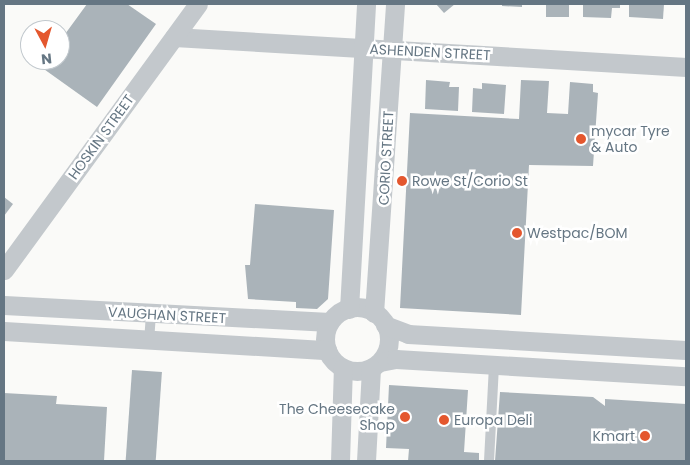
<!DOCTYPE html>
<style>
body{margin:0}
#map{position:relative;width:690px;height:465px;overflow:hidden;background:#fafaf8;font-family:Poppins,sans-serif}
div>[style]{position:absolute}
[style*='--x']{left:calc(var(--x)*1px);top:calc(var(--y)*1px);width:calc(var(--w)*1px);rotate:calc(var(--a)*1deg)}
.building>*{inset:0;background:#aab3b9;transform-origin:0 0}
.service>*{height:10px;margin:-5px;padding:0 5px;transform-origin:5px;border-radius:5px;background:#c3c8cc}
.minor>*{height:19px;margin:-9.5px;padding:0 9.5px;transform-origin:9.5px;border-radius:9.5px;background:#c3c8cc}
.minor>.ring{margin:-9.5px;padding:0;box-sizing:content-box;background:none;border:19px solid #c3c8cc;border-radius:50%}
.dots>*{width:14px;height:14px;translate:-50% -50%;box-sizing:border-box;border:2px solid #fff;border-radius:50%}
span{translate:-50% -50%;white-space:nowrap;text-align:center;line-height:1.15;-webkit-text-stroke:5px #fff;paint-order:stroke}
.street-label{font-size:14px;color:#657683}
.poi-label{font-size:14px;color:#657683}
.left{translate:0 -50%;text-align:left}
.right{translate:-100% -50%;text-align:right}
.frame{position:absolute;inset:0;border:5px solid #657683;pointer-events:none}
.north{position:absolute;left:20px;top:20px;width:50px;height:50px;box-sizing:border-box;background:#fff;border:1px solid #c1c8cd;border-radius:50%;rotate:174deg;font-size:14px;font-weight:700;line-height:20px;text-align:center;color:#657683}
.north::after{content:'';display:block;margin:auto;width:18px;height:22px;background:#e4572e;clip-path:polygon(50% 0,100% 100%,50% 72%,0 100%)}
</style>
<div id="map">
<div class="building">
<div style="clip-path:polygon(87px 4px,127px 4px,156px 24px,97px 107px,41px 67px,46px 60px,60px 60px,60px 41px)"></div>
<div style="clip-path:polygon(436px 4px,455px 4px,444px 13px)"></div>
<div style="clip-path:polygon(502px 4px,522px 4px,522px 7px,502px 6px)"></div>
<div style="left:546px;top:4px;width:23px;height:13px"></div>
<div style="clip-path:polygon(583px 4px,620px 4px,620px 8px,612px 8px,611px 18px,583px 17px)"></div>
<div style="clip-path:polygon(629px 4px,664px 4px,663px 19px,629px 17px)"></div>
<div style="clip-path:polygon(426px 80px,450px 82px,449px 87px,459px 87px,458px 111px,425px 109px)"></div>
<div style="clip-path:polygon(521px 80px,549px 81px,547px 113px,568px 114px,570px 82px,593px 84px,593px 92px,598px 93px,593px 166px,529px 165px,521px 315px,400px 308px,410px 113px,519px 119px)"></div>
<div style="clip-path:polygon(482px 83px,506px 85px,504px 114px,472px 112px,473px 88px,482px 89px)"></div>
<div style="clip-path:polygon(4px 197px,13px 204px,4px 216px)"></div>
<div style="clip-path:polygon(255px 204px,334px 210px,328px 299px,317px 309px,296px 308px,296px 302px,248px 299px,245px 265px,250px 265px)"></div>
<div style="left:132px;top:370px;width:30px;height:91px;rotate:4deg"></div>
<div style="clip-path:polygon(389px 385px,468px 390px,464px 452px,479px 453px,479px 461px,408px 461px,409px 449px,386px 448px)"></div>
<div style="clip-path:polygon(500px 392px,593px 397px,605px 406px,605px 399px,686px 404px,686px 461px,495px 461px)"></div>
<div style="clip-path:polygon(4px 393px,57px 396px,56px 404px,107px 407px,104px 461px,4px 461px)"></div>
</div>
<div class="service">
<div style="--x:149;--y:342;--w:28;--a:-86"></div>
<div style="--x:489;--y:461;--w:96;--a:-87"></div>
</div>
<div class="minor">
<div style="--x:174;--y:37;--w:513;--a:3.35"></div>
<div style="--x:4;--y:270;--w:329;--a:-53.9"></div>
<div style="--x:4;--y:305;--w:326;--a:3"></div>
<div class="ring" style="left:325px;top:307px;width:45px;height:45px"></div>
<div style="--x:349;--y:309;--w:305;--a:-86.8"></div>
<div style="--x:374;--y:313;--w:310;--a:-86.1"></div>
<div style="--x:385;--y:325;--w:25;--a:21"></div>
<div style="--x:408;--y:334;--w:278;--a:3.3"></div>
<div style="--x:4;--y:331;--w:324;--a:3.4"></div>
<div style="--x:380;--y:362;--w:16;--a:-11"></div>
<div style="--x:396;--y:359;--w:290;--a:3.4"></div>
<div style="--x:340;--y:461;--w:93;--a:-88.2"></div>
<div style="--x:366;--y:461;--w:93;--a:-86.9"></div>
</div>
<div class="dots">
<div style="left:581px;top:139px;background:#e4572e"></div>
<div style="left:402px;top:181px;background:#e4572e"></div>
<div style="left:517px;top:233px;background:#e4572e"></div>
<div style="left:405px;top:417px;background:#e4572e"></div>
<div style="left:444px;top:420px;background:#e4572e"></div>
<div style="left:645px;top:436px;background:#e4572e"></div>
</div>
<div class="street-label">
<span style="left:430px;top:52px;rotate:3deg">ASHENDEN STREET</span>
<span style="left:101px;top:137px;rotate:-54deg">HOSKIN STREET</span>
<span style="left:386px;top:158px;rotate:-87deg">CORIO STREET</span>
<span style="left:167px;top:315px;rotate:3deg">VAUGHAN STREET</span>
</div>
<div class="poi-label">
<span class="left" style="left:591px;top:139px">mycar Tyre<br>&amp; Auto</span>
<span class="left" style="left:412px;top:181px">Rowe St/Corio St</span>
<span class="left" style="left:527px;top:233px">Westpac/BOM</span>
<span class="right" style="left:395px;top:417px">The Cheesecake<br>Shop</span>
<span class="left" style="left:454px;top:420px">Europa Deli</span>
<span class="right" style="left:635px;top:436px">Kmart</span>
</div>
<div class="frame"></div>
<div class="north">N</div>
</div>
